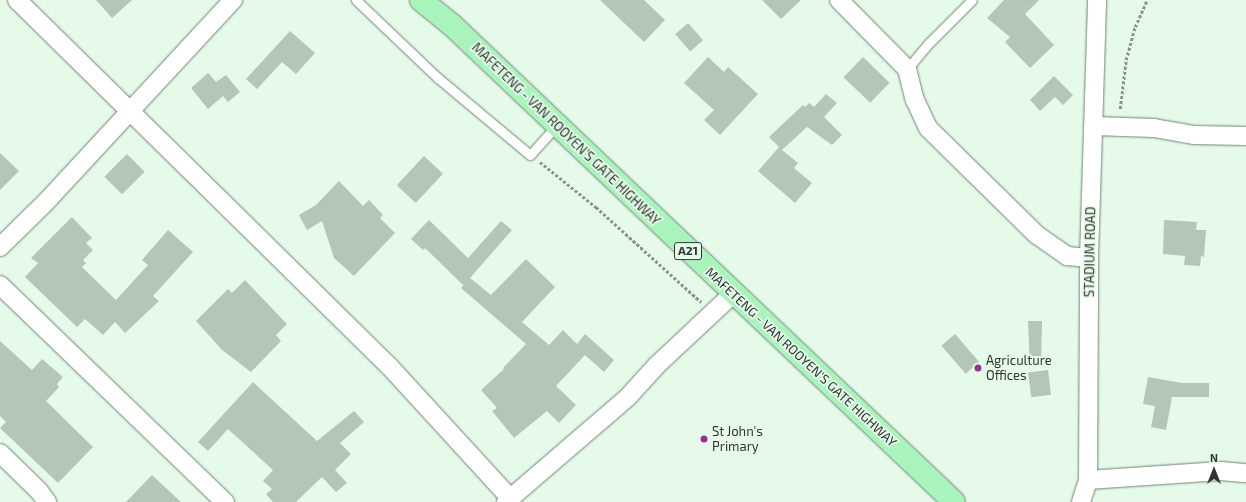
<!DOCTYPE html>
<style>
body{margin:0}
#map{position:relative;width:1246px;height:502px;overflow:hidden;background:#e6faea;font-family:"Exo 2",sans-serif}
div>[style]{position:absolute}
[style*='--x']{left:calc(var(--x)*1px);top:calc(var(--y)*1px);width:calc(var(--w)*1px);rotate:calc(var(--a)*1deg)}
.building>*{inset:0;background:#b4c7b7;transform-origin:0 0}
.path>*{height:2.5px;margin-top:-1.25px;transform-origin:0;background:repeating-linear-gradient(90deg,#89968b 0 3px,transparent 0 5px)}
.roads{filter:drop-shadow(0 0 1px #728475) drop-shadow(0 0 1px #728475)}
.service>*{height:9px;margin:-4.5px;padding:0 4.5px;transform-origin:4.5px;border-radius:4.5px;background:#fff}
.minor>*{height:18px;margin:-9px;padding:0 9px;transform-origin:9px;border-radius:9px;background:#fff}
.primary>*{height:22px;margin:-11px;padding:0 11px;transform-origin:11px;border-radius:11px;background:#a9f4bd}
.dots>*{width:11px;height:11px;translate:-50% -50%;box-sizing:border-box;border:2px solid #e6faea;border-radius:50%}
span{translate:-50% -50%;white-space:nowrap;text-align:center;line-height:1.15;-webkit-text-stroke:3.5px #e6faea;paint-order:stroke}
.shield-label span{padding:1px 3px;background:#e6faea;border:1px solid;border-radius:3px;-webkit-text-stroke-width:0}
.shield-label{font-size:12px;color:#2f3630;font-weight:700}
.street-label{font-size:13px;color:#2f3630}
.poi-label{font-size:13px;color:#2f3630}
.left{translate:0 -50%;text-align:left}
.north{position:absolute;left:1194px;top:450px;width:40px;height:40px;-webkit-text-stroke:3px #e6faea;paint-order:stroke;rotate:0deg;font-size:11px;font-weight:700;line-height:16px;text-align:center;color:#2f3630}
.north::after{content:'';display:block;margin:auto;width:14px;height:18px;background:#2f3630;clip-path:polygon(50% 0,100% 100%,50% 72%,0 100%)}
</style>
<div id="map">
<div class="building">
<div style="clip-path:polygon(96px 0,132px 0,112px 18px)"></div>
<div style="clip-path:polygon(600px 0,644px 0,665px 20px,644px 42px)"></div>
<div style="clip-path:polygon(762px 0,801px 0,781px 19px)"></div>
<div style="clip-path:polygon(1004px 0,1039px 0,1025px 14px,1054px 45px,1030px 68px,1005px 42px,1010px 37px,987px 18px)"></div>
<div style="left:688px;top:23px;width:23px;height:17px;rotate:49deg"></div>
<div style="clip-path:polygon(290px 31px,315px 53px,296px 74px,282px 62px,257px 89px,246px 79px)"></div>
<div style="clip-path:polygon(708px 57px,724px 72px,728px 67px,758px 94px,720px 135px,704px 120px,714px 110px,684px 83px)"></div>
<div style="left:863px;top:57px;width:37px;height:28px;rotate:44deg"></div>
<div style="clip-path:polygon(208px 73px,216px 82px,226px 75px,240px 92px,228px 102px,223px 96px,208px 109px,191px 88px)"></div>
<div style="clip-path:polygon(1054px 76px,1073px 95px,1063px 105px,1055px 97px,1040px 111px,1030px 100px)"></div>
<div style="clip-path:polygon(826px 94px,837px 103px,824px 117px,842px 135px,832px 145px,807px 127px,782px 150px,798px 163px,794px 168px,812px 183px,795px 203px,758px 171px,779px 147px,769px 137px,803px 105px,805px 107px,809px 103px,814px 107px)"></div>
<div style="clip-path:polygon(0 153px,19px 171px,0 190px)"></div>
<div style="left:127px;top:154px;width:25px;height:32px;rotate:45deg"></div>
<div style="left:424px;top:156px;width:26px;height:40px;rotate:43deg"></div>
<div style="clip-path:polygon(339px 181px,363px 206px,369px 200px,383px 215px,380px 218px,395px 233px,354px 276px,334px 258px,322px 221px,307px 230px,299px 215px,316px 205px)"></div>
<div style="clip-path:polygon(72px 217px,92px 238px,86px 243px,93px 250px,83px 260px,86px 263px,82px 267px,116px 300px,148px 265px,142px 260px,168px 230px,193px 252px,153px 296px,159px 301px,125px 333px,115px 322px,103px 335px,85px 319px,77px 327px,25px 277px,38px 263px,31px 258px)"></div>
<div style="clip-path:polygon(429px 220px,468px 258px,501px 221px,512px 230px,470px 278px,491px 295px,526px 259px,555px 287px,522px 322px,549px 345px,563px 330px,577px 344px,585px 334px,614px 360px,604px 372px,585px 355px,556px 386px,576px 405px,559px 423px,547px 411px,514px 438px,492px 411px,497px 408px,481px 390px,504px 369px,503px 368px,526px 344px,461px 288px,466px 282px,463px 285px,425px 248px,423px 250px,411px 239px)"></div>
<div style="clip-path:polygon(1164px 220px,1197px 222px,1196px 230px,1206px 230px,1204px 257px,1201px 256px,1200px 266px,1184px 265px,1185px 256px,1163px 254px)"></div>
<div style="clip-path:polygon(245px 280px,287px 324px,276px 335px,281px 341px,251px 372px,222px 350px,196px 321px,228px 289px,232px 293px)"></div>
<div style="clip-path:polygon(1028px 321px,1042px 321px,1041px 366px,1030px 366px)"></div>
<div style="left:955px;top:334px;width:37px;height:18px;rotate:49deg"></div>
<div style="clip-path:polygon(0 341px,32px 370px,42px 359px,63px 377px,57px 384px,59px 387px,46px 401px,93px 447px,58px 483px,0 428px,6px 422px,0 416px)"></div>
<div style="left:1048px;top:370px;width:25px;height:20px;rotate:83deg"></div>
<div style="clip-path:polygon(1148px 377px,1182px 383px,1209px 383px,1209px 397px,1172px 397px,1166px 430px,1151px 427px,1155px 406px,1143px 404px)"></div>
<div style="clip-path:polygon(253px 382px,317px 441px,354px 411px,364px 422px,340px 443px,351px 454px,335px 470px,347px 483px,336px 492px,322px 477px,296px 502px,273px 502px,266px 494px,272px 489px,263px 481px,273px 470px,228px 429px,208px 451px,198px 442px)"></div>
<div style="clip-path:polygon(152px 475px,181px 502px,126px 502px)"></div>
</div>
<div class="path">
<div style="--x:1120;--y:109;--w:49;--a:-83"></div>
<div style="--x:1126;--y:60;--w:34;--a:-75"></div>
<div style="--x:1135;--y:27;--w:30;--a:-66"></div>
<div style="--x:540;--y:162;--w:72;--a:38.8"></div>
<div style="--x:596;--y:207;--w:142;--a:42.1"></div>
</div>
<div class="roads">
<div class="service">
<div style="--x:356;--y:0;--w:113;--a:43.6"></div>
<div style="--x:438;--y:78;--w:120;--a:39.9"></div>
<div style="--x:530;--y:155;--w:40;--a:-48"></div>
<div style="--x:907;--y:69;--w:35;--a:-50"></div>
<div style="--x:930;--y:42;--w:59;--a:-45"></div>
</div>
<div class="minor">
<div style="--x:17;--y:0;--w:523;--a:44.54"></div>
<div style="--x:390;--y:367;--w:178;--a:47.5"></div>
<div style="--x:839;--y:0;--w:97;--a:45.4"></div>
<div style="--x:907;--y:69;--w:32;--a:76"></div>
<div style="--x:915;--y:100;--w:31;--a:65"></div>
<div style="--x:928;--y:128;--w:153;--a:44.5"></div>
<div style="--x:1037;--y:235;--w:37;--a:35"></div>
<div style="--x:1067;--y:256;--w:22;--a:5"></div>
<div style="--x:1093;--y:126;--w:61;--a:1.9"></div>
<div style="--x:1154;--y:128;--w:41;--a:9.9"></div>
<div style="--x:1194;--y:135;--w:52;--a:1.1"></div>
<div style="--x:0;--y:247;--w:63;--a:-44.4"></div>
<div style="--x:45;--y:203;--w:277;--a:-47.2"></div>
<div style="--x:0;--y:285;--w:313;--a:44"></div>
<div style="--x:0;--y:453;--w:54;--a:44.3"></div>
<div style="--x:39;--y:491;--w:14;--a:54"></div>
<div style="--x:1088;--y:480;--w:133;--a:-3.9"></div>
<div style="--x:1221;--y:471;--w:25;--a:5"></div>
<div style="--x:506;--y:502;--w:161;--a:-40.7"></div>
<div style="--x:628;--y:397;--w:43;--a:-47.8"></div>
<div style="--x:657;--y:365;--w:104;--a:-43.1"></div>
<div style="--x:1081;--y:502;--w:23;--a:-72"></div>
<div style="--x:1088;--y:480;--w:222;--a:-89.7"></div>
<div style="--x:1089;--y:258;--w:258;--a:-88.2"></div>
</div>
<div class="primary">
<div style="--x:421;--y:0;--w:40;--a:39"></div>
<div style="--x:452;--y:25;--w:692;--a:43.54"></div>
</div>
</div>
<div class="dots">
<div style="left:978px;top:368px;background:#993094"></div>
<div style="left:704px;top:439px;background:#993094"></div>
</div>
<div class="shield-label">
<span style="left:688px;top:251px">A21</span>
</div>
<div class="street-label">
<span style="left:566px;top:134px;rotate:44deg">MAFETENG - VAN ROOYEN'S GATE HIGHWAY</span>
<span style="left:1090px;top:252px;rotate:-89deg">STADIUM ROAD</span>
<span style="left:801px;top:357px;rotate:43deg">MAFETENG - VAN ROOYEN'S GATE HIGHWAY</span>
</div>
<div class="poi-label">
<span class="left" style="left:986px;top:368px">Agriculture<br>Offices</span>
<span class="left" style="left:712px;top:439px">St John's<br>Primary</span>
</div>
<div class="north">N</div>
</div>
